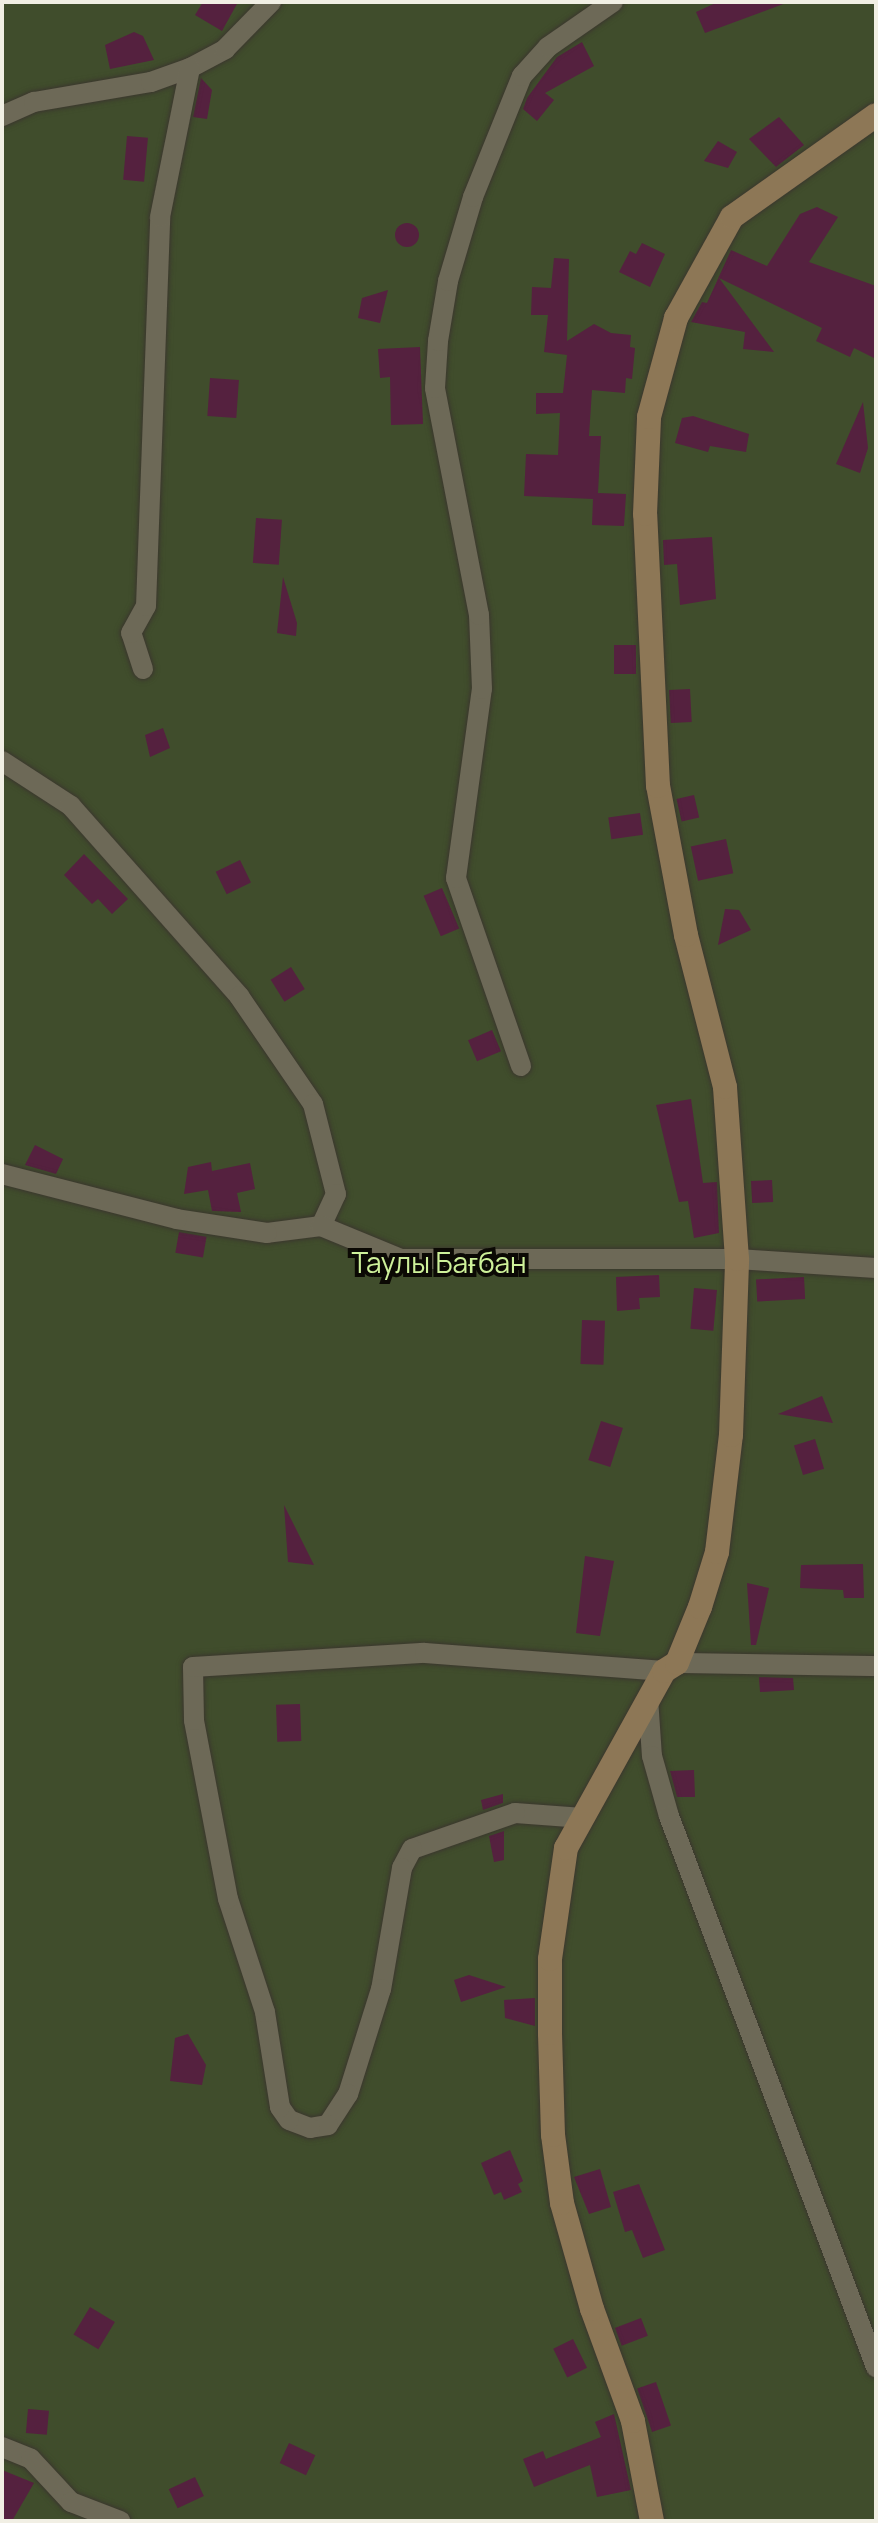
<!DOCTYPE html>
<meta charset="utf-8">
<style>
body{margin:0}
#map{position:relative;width:878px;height:2523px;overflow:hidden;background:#231f0f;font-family:Manrope,sans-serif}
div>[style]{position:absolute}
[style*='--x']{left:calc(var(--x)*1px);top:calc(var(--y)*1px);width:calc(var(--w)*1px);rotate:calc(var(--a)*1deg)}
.green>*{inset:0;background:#404d2c;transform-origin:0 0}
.building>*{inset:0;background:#55213f;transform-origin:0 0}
.round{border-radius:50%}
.roads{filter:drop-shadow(0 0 2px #3b372e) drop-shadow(0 0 2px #3b372e)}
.street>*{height:20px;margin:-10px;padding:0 10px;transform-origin:10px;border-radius:10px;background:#6d6957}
.secondary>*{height:24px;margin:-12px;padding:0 12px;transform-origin:12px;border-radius:12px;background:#8d7756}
span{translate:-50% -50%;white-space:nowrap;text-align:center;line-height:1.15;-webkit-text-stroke:8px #0b0904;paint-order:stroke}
.park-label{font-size:28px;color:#cef19a}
.frame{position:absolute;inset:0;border:4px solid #f1efe4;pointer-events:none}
</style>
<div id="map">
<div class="green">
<div style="left:2px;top:2px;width:874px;height:2519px"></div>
</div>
<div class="building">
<div style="clip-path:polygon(203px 2px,238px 2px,222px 31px,195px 15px)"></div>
<div style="clip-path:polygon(718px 2px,786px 2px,786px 3px,705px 33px,696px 12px)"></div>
<div style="clip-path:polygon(134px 32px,143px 36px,154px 60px,110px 69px,105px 45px)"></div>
<div style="clip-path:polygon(582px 42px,594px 66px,545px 93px,554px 100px,537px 121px,523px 109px,527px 98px,557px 57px)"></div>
<div style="clip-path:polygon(201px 78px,212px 90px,207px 119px,193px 117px)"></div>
<div style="clip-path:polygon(779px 117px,804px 145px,776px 167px,749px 139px)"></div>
<div style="left:127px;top:136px;width:21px;height:44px;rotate:5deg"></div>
<div style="clip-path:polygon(718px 141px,737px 152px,728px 168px,704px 161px)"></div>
<div style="clip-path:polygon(817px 207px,838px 217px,809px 262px,876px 286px,876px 359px,854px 348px,850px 357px,816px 341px,822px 328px,719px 278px,774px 352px,743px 349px,745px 332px,691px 322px,702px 302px,707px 303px,731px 250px,767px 266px,800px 214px)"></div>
<div class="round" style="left:395px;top:223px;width:24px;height:24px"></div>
<div style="clip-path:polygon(642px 243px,665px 254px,650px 287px,619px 272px,630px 251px,636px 254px)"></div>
<div style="clip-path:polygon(554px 258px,569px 259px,567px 341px,594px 324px,611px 333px,631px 335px,630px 347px,635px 348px,632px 379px,626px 378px,625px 393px,592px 390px,589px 436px,601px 436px,598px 493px,626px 494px,624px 526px,592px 525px,593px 499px,524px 496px,526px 454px,558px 455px,560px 413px,536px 414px,536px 393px,563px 393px,567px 355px,544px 352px,548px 315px,531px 315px,532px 287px,551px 288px)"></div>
<div style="clip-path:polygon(388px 290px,380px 323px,358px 318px,362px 298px)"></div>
<div style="clip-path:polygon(420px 347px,423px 424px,391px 425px,390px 377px,380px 378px,378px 349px)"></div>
<div style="left:210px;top:378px;width:29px;height:38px;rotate:4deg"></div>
<div style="clip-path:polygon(863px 402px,868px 448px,860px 473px,836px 464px)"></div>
<div style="clip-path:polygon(693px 416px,749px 434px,746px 452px,710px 446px,708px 452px,675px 443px,682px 418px)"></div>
<div style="left:256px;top:518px;width:26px;height:45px;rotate:4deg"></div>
<div style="clip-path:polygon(712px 537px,716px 599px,680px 605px,677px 564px,664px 565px,663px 540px)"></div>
<div style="clip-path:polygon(283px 577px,297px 623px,296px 636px,277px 633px)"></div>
<div style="left:614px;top:645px;width:22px;height:29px"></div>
<div style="left:690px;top:689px;width:33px;height:21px;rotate:87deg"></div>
<div style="clip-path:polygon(163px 728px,170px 748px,150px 757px,145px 735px)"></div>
<div style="left:694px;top:795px;width:23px;height:18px;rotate:77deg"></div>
<div style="left:640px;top:813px;width:22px;height:32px;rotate:82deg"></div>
<div style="left:726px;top:839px;width:35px;height:36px;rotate:78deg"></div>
<div style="clip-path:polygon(84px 854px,128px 899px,112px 914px,98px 899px,92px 904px,64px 875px)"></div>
<div style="left:240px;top:860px;width:25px;height:27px;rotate:64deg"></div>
<div style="left:442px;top:888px;width:44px;height:20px;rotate:67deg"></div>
<div style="clip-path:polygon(725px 909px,739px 910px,751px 930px,718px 945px)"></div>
<div style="left:291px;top:967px;width:26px;height:24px;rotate:58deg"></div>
<div style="left:492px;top:1030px;width:23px;height:26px;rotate:67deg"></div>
<div style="clip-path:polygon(691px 1099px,703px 1183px,717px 1182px,719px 1233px,694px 1238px,688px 1201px,679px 1202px,656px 1105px)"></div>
<div style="clip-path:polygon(35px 1145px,63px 1159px,56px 1174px,25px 1165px)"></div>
<div style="clip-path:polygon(211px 1162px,212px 1171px,250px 1163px,255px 1189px,237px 1193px,241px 1212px,212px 1211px,208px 1190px,184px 1194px,188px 1167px)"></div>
<div style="left:772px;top:1180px;width:22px;height:21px;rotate:87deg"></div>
<div style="left:179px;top:1232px;width:28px;height:21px;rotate:10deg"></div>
<div style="clip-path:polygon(659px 1275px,660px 1297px,639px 1298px,640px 1309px,617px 1311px,616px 1277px)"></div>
<div style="left:804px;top:1277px;width:22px;height:48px;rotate:87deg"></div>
<div style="left:694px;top:1288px;width:23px;height:41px;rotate:5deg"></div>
<div style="left:582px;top:1320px;width:23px;height:44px;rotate:2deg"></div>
<div style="clip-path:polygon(822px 1396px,833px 1423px,778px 1414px)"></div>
<div style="left:601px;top:1421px;width:23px;height:41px;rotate:18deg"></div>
<div style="left:815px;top:1439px;width:31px;height:22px;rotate:73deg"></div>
<div style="clip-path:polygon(284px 1505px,314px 1565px,288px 1562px)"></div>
<div style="clip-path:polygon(585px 1556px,614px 1561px,600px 1636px,576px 1633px)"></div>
<div style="clip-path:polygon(863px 1564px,864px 1598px,844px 1598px,843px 1590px,800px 1588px,801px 1565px)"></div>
<div style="clip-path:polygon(747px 1583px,769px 1588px,756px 1645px,751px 1645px)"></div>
<div style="clip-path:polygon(759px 1677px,793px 1678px,794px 1690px,760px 1692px)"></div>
<div style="left:300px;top:1704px;width:37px;height:24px;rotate:88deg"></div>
<div style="clip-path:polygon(694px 1770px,695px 1797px,677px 1797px,670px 1771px)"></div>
<div style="clip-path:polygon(503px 1794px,503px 1803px,483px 1810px,481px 1800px)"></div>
<div style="clip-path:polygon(504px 1831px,504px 1860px,494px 1862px,489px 1836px)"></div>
<div style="clip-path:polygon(469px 1975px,506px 1987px,461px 2002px,454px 1980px)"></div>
<div style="clip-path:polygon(535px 1998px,535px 2026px,505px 2018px,504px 2000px)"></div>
<div style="clip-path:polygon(188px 2034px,206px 2065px,202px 2085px,170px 2081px,175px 2038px)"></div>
<div style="clip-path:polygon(510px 2150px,523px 2181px,518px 2184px,522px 2192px,504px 2200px,501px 2192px,494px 2195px,481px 2163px)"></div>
<div style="clip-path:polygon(600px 2169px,611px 2207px,589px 2214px,574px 2177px)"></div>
<div style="clip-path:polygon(639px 2184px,665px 2250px,643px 2258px,632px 2230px,625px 2232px,613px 2192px)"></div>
<div style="left:90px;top:2307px;width:29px;height:32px;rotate:31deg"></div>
<div style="left:641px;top:2318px;width:19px;height:28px;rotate:69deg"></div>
<div style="left:573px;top:2339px;width:32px;height:22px;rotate:64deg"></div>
<div style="left:656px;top:2382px;width:46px;height:20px;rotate:71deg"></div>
<div style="left:28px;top:2409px;width:21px;height:24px;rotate:5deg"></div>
<div style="clip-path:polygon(614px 2414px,631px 2490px,597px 2497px,590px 2465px,534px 2487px,523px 2459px,543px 2451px,546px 2459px,601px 2437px,595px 2422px)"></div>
<div style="left:289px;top:2443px;width:29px;height:22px;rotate:25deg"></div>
<div style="clip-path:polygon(2px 2470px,34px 2483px,12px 2521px,2px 2521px)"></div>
<div style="left:195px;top:2477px;width:21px;height:29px;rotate:65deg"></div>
</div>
<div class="roads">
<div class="street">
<div style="--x:2;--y:116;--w:35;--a:-24"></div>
<div style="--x:34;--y:102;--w:119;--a:-9.7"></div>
<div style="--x:151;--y:82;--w:41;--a:-19.7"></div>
<div style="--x:190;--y:68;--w:40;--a:-28"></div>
<div style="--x:225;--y:49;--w:66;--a:-45.6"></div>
<div style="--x:143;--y:669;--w:38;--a:-108"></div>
<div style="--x:131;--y:633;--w:31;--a:-61"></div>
<div style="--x:146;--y:606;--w:389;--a:-87.9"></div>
<div style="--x:160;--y:217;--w:152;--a:-78.6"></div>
<div style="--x:2;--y:761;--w:82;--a:33.1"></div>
<div style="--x:71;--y:806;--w:254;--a:48.5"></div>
<div style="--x:239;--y:996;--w:131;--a:55.6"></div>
<div style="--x:313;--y:1104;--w:93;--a:75.7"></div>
<div style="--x:336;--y:1194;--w:35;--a:115"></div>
<div style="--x:321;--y:1226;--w:54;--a:172.6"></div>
<div style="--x:267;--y:1233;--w:91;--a:-171.2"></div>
<div style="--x:177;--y:1219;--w:181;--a:-165.6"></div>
<div style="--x:521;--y:1066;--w:199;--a:-109.1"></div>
<div style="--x:456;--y:878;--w:191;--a:-82.2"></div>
<div style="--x:482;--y:689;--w:74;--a:-92.3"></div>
<div style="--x:479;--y:615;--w:231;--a:-101"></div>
<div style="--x:435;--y:388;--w:47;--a:-86.3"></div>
<div style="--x:438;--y:341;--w:61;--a:-80.5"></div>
<div style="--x:448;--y:281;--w:88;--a:-73.4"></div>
<div style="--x:473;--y:197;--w:131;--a:-68"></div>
<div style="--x:522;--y:76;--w:39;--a:-48"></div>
<div style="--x:548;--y:47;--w:79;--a:-34.7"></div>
<div style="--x:321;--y:1226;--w:87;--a:22.4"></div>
<div style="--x:401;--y:1259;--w:336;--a:0"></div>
<div style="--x:737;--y:1259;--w:139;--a:3.7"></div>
<div style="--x:677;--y:1663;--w:199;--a:0.9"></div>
<div style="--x:648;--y:1698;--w:58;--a:86.1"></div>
<div style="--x:652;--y:1756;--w:62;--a:74.2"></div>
<div style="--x:669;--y:1816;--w:589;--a:69.41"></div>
<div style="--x:583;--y:1818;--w:68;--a:-175.8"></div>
<div style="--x:515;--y:1813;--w:109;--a:160.7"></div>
<div style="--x:412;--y:1849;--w:21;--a:118"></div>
<div style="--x:402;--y:1868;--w:123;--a:99.8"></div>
<div style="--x:381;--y:1989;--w:110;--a:107.4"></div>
<div style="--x:348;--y:2094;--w:37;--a:123"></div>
<div style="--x:328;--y:2125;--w:18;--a:171"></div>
<div style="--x:310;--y:2128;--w:22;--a:-159"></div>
<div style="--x:289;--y:2120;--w:16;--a:-125"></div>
<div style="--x:280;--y:2107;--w:96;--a:-99"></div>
<div style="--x:265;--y:2012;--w:119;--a:-108.1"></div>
<div style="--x:228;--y:1899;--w:182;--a:-100.8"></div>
<div style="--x:194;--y:1720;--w:53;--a:-91.1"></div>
<div style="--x:193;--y:1667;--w:232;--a:-3.5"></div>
<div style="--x:425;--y:1653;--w:240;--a:4.3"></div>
<div style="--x:2;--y:2447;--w:31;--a:22"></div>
<div style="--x:31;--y:2459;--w:59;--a:47.1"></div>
<div style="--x:71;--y:2502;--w:53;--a:21.2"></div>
</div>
<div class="secondary">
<div style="--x:652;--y:2521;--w:102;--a:-100.8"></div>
<div style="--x:633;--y:2421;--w:119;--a:-110.1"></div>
<div style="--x:592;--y:2309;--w:110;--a:-105.8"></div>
<div style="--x:562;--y:2203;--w:69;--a:-97.5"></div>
<div style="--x:553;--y:2135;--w:102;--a:-91.7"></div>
<div style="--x:550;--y:2033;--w:74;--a:-90"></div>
<div style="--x:550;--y:1959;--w:112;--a:-81.8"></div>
<div style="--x:566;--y:1848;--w:202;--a:-61"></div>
<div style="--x:664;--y:1671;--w:15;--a:-32"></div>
<div style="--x:677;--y:1663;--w:61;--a:-67.7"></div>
<div style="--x:700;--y:1607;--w:58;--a:-72.8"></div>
<div style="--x:717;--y:1552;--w:118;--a:-83.2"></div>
<div style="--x:731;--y:1435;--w:176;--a:-88"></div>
<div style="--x:737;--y:1259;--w:172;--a:-94"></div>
<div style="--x:725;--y:1087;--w:157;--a:-104.4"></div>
<div style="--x:686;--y:935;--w:152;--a:-100.6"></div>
<div style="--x:658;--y:786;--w:272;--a:-92.7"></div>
<div style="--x:645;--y:514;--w:97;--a:-87.6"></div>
<div style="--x:649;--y:417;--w:103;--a:-74.7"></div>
<div style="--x:676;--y:318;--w:115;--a:-61"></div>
<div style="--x:732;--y:217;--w:176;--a:-35.3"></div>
</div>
</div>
<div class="park-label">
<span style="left:439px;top:1262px">Таулы Бағбан</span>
</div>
<div class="frame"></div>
</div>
